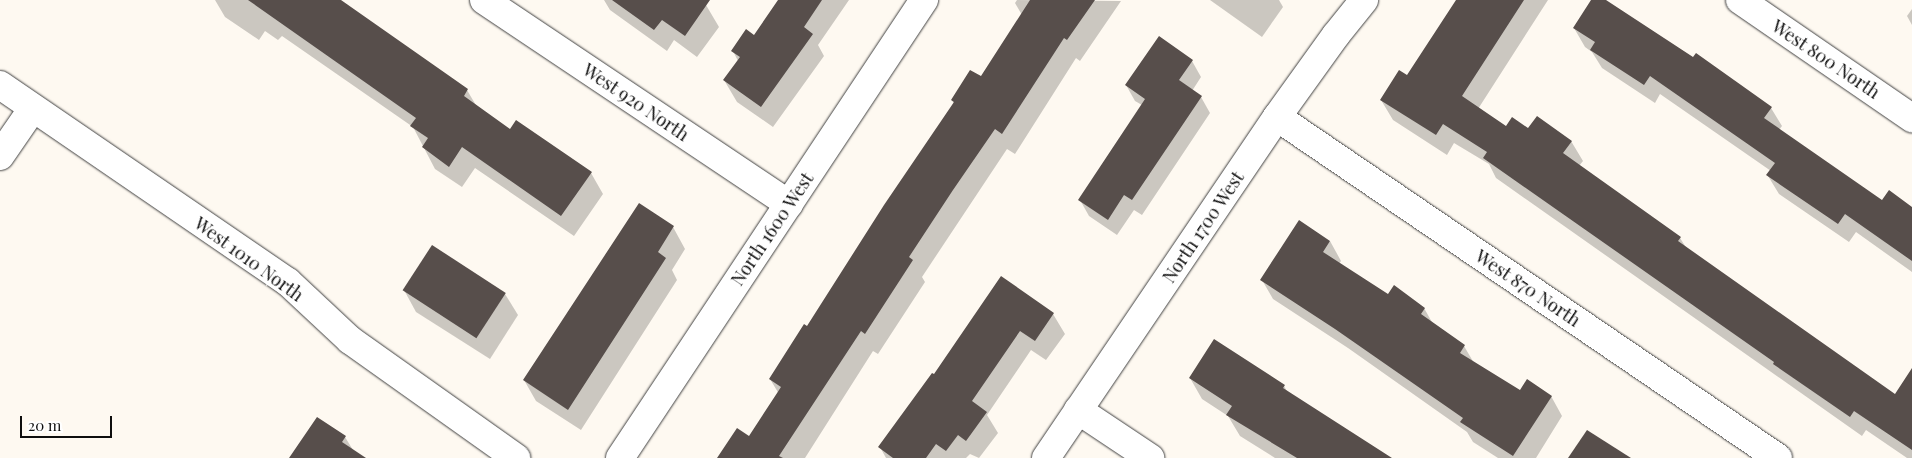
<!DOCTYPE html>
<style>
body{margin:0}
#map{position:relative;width:1912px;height:458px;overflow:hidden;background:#fef9f1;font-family:"Playfair Display",serif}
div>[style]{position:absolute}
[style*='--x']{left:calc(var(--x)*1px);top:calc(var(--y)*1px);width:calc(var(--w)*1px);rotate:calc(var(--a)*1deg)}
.shadow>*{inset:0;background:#0003}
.building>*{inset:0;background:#574e4b;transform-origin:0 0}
.roads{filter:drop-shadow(0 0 1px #414141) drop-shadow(0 0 1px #414141)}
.minor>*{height:28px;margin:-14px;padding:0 14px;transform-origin:14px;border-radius:14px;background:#fff}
span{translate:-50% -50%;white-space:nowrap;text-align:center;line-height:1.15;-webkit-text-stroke:5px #fff;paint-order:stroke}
.street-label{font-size:18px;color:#0e0e0e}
.scale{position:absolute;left:20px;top:416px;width:92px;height:22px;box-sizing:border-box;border:2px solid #0e0e0e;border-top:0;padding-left:6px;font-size:15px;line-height:18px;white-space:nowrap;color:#0e0e0e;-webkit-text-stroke:4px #fff;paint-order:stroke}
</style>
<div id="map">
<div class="shadow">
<div style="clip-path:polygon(215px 0,339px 0,467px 90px,477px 107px,510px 130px,591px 173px,603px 194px,574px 236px,475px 168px,462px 187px,435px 169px,413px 127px,282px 36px,278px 40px,265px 31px,259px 40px,225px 17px)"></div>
<div style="clip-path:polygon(604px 0,699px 0,706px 5px,719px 27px,697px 57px,674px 40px,667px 51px,610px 10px)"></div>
<div style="clip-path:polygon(780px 0,849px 0,818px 45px,824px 56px,773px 127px,737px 102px,724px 80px,738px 61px,733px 51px,754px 37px)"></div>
<div style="clip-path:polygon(1017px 0,1121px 1px,1080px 61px,1076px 58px,1015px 154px,1007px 149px,922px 277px,925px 282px,878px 354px,873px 351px,805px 458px,719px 458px,749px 438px,779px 394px,770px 379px,807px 328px,954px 104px,952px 100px,981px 78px,1022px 15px,1015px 3px)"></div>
<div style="clip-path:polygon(1210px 0,1279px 0,1283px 7px,1262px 37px)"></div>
<div style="clip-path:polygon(1457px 0,1548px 0,1478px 109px,1506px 128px,1529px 130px,1571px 141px,1583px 161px,1579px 166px,1680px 238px,1687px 249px,1895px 395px,1912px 400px,1912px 458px,1907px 458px,1866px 430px,1862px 436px,1496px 178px,1489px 164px,1454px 143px,1447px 155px,1393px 120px,1381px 100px,1408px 77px)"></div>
<div style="clip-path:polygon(1593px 0,1604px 0,1771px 108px,1782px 126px,1779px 130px,1882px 201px,1912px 208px,1912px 272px,1856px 232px,1849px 242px,1779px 194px,1768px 176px,1771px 171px,1660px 94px,1655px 103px,1602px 68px,1592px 52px,1585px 47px,1574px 28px)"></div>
<div style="clip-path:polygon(1912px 9px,1912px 25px,1907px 16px)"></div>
<div style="clip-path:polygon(1192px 61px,1201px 77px,1192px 91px,1201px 97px,1210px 113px,1142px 215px,1134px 210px,1117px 235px,1089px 216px,1080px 200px,1142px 105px,1135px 101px,1126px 85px)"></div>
<div style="clip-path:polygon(673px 227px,685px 249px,672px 270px,677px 280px,581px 430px,536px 401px,524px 380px)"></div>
<div style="clip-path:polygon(1330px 241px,1341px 261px,1339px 264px,1388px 296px,1424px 308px,1433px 324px,1464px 346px,1474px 363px,1520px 392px,1551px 396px,1562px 416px,1536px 458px,1498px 458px,1473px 442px,1467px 432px,1348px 348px,1273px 299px,1262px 280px)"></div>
<div style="clip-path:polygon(432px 247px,505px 294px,518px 315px,490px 359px,416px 312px,404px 290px)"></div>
<div style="clip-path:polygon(1001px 278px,1053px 314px,1065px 334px,1046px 360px,1031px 350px,987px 415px,998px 433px,979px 458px,970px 454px,966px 458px,886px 458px,880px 447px,934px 376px)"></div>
<div style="clip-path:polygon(1190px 378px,1284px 386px,1288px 393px,1385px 458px,1275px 458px,1240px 436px,1228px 416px,1202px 399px)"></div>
<div style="clip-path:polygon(317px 419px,345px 437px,353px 450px,364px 458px,290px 458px)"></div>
</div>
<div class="building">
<div style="clip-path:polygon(248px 0,341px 0,468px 89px,464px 96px,510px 129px,516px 120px,592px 172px,561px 216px,462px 147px,449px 167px,422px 147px,428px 138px,410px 126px,416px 118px)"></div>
<div style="clip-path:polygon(612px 0,710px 0,685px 36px,662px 20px,654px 30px)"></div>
<div style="clip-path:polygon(778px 0,822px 0,804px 27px,813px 34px,761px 107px,723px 80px,740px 57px,731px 51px,746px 29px,754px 35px)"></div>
<div style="clip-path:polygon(1030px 0,1095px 0,1067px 40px,1064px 38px,1002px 134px,995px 129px,953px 190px,909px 257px,913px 260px,865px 334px,861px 331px,779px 456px,783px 458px,717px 458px,737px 428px,749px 436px,781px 387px,769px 379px,804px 324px,807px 326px,884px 205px,954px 102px,951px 100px,970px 70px,981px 76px)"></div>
<div style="clip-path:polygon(1456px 0,1524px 0,1462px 96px,1506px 126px,1512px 117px,1528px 128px,1537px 116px,1572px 141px,1563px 153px,1681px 237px,1678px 241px,1895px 394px,1912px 368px,1912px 450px,1854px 411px,1850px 417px,1773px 364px,1774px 362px,1483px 158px,1487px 152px,1443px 124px,1436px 135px,1380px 100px,1399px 70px,1407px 75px)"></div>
<div style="clip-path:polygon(1591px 0,1606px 0,1693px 57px,1696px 53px,1772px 107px,1764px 118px,1882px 200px,1889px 190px,1912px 207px,1912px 261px,1845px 214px,1838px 224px,1766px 175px,1775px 163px,1650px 76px,1644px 85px,1590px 50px,1595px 42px,1573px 28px)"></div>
<div style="clip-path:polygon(1159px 36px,1193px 60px,1179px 80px,1202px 96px,1132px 200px,1124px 195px,1108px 220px,1078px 200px,1145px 99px,1125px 85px)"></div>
<div style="clip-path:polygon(639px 203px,674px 226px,658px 252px,666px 258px,568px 410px,523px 380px)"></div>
<div style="clip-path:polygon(1299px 220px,1330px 241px,1323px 252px,1388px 294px,1394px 285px,1425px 308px,1421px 314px,1465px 345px,1460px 353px,1520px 390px,1527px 379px,1552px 396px,1513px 456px,1460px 422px,1463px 418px,1335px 329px,1260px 280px)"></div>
<div style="left:432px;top:245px;width:88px;height:54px;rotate:33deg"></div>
<div style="clip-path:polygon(1001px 276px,1054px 313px,1035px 341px,1020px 331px,972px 401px,987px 412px,966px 441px,958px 435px,946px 451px,936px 444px,926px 458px,893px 458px,878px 447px,932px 373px,934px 374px)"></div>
<div style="clip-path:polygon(1214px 339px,1285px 385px,1283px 388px,1392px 458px,1297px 458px,1226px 415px,1232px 406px,1189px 378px)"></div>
<div style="clip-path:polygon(317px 417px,346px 436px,342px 442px,366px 458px,289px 458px)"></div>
<div style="clip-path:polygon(1587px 430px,1631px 458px,1568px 458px)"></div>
</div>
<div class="roads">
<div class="minor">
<div style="--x:484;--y:0;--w:367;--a:33.8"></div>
<div style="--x:1740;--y:0;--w:209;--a:34.5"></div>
<div style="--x:0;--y:85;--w:349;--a:34.4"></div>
<div style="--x:288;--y:282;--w:85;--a:43.1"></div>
<div style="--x:350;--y:340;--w:204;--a:35.4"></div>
<div style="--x:1277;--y:117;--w:606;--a:34.24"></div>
<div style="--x:0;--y:156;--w:58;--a:-55.5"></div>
<div style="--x:1078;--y:410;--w:87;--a:33.7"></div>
<div style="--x:620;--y:458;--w:550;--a:-56.43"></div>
<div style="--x:1046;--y:458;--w:412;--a:-55.9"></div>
<div style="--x:1277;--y:117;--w:101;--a:-54.3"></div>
<div style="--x:1336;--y:35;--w:45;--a:-51.3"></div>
</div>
</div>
<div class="street-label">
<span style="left:1826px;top:59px;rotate:34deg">West 800 North</span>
<span style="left:636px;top:102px;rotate:34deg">West 920 North</span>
<span style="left:1203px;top:227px;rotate:-56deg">North 1700 West</span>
<span style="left:772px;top:229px;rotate:-56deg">North 1600 West</span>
<span style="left:249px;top:259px;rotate:36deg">West 1010 North</span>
<span style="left:1528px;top:288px;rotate:34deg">West 870 North</span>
</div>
<div class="scale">20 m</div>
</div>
